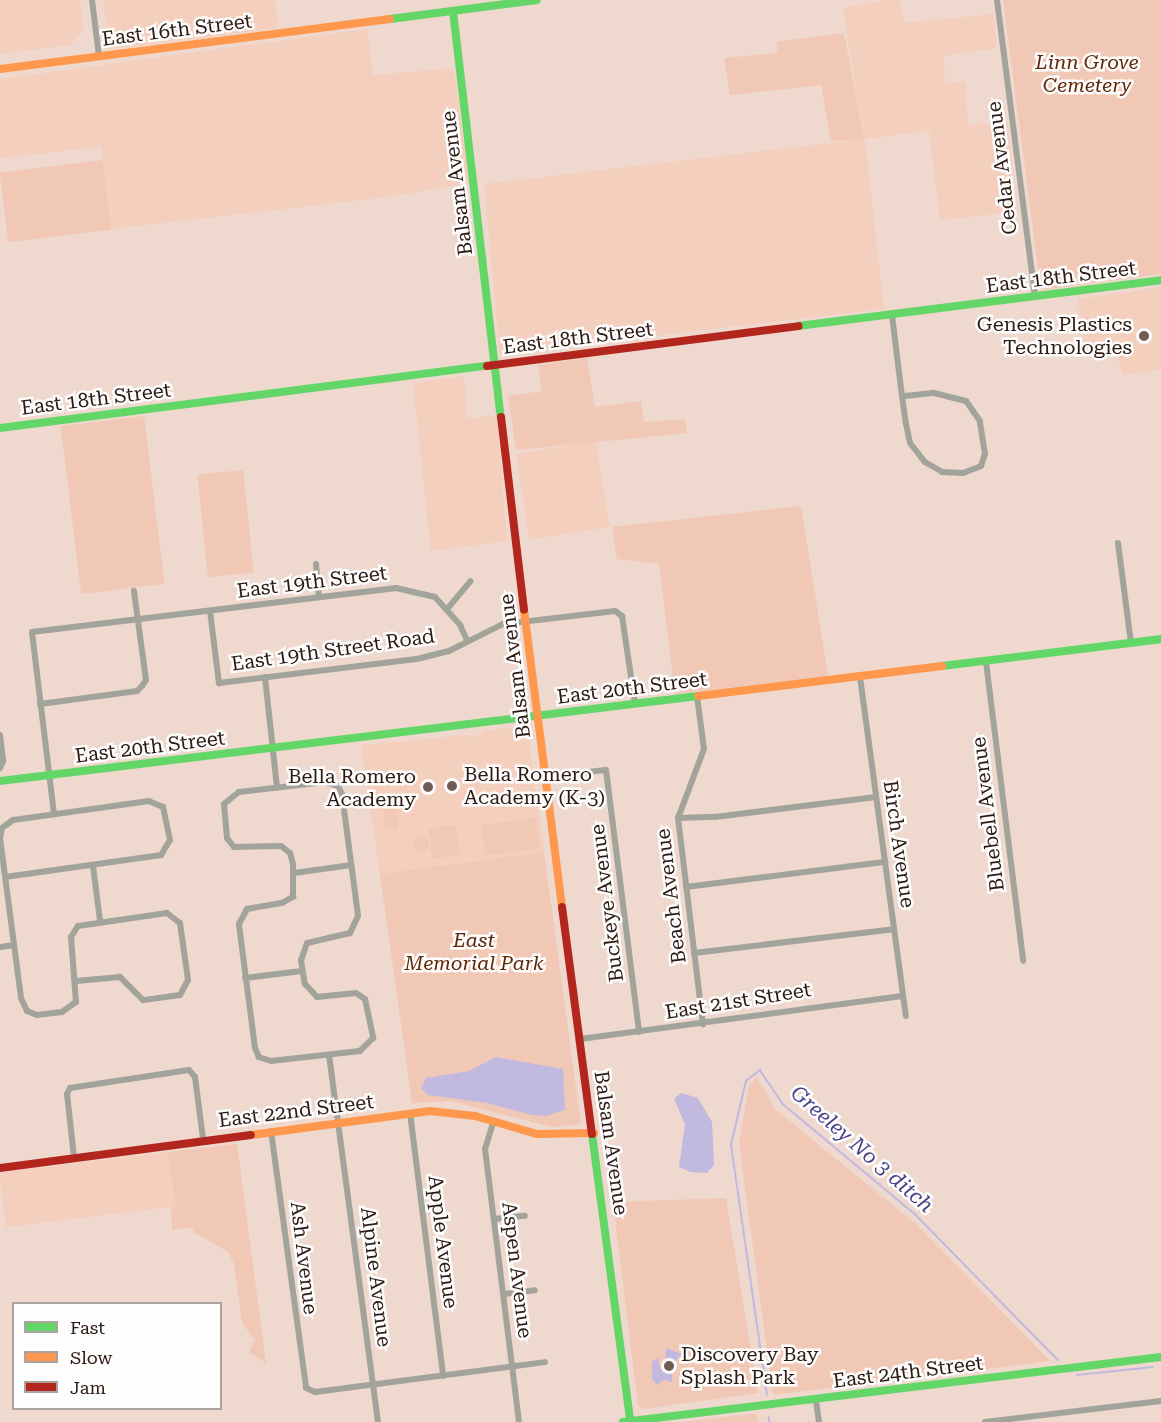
<!DOCTYPE html>
<style>
body{margin:0}
#map{position:relative;width:1161px;height:1422px;overflow:hidden;background:#efd8cd;font-family:"Roboto Serif",serif}
div>[style]{position:absolute}
[style*='--x']{left:calc(var(--x)*1px);top:calc(var(--y)*1px);width:calc(var(--w)*1px);rotate:calc(var(--a)*1deg)}
.built>*{inset:0;background:#f4cfbe;transform-origin:0 0}
.green>*{inset:0;background:#f1c8b5;transform-origin:0 0}
.round{border-radius:50%}
.water>*{inset:0;background:#c1b9e0}
.stream>*{height:1.5px;margin:-0.75px;padding:0 0.75px;transform-origin:0.75px;border-radius:0.75px;background:#c1b9e0}
.street>*{height:6px;margin:-3px;padding:0 3px;transform-origin:3px;border-radius:3px;background:#a2a49b}
.fast>*{height:8px;margin:-4px;padding:0 4px;transform-origin:4px;border-radius:4px;background:#63d668}
.slow>*{height:8px;margin:-4px;padding:0 4px;transform-origin:4px;border-radius:4px;background:#ff974d}
.jam>*{height:8px;margin:-4px;padding:0 4px;transform-origin:4px;border-radius:4px;background:#b3261e}
.dots>*{width:16px;height:16px;translate:-50% -50%;box-sizing:border-box;border:3px solid #fdfdfd;border-radius:50%}
span{translate:-50% -50%;white-space:nowrap;text-align:center;line-height:1.15;-webkit-text-stroke:5px #fdfdfd;paint-order:stroke}
.street-label{font-size:20px;color:#2c1911}
.park-label{font-size:20px;color:#602707;font-style:italic}
.poi-label{font-size:20px;color:#2c1911}
.right{translate:-100% -50%;text-align:right}
.left{translate:0 -50%;text-align:left}
.water-label{font-size:21px;color:#473f87;font-style:italic}
.legend{position:absolute;left:12px;top:1302px;width:210px;height:108px;box-sizing:border-box;background:#fdfdfd;border:2px solid #a9a29f;margin:0;padding:8px 10px;list-style:none;font-size:18px;color:#2c1911}
.legend li{display:flex;align-items:center;gap:12px;height:30px}
.legend b{width:30px;border:2px solid #a9a29f}
</style>
<div id="map">
<div class="built">
<div style="clip-path:polygon(0 0,80px 0,84px 29px,71px 45px,0 54px)"></div>
<div style="clip-path:polygon(103px 0,275px 0,278px 28px,109px 49px)"></div>
<div style="clip-path:polygon(885px 0,900px 0,904px 23px,994px 14px,996px 48px,944px 56px,945px 84px,965px 81px,968px 125px,1007px 122px,1016px 212px,940px 220px,929px 131px,865px 139px,884px 309px,500px 354px,484px 184px,864px 139px,843px 8px)"></div>
<div style="clip-path:polygon(367px 29px,373px 75px,454px 68px,470px 183px,388px 197px,112px 229px,102px 147px,0 158px,0 79px)"></div>
<div style="clip-path:polygon(1161px 287px,1161px 370px,1122px 375px,1117px 353px,1086px 355px,1078px 299px)"></div>
<div style="clip-path:polygon(464px 376px,467px 418px,497px 416px,507px 541px,431px 551px,413px 383px)"></div>
<div style="left:596px;top:441px;width:87px;height:81px;rotate:81deg"></div>
<div style="clip-path:polygon(527px 726px,544px 852px,380px 874px,361px 745px,467px 735px,471px 739px,487px 730px)"></div>
<div style="left:168px;top:1152px;width:55px;height:170px;rotate:83deg"></div>
</div>
<div class="green">
<div style="clip-path:polygon(1003px 0,1161px 0,1161px 274px,1041px 290px)"></div>
<div style="clip-path:polygon(844px 33px,864px 139px,831px 141px,821px 85px,730px 95px,724px 58px,778px 53px,776px 42px)"></div>
<div style="left:103px;top:160px;width:70px;height:104px;rotate:83deg"></div>
<div style="clip-path:polygon(587px 358px,595px 407px,641px 401px,644px 422px,685px 419px,687px 433px,516px 450px,508px 396px,542px 391px,538px 365px)"></div>
<div style="left:144px;top:416px;width:169px;height:84px;rotate:83deg"></div>
<div style="left:243px;top:470px;width:103px;height:46px;rotate:84deg"></div>
<div style="clip-path:polygon(801px 506px,828px 676px,675px 694px,659px 564px,617px 559px,612px 527px)"></div>
<div style="left:396px;top:804px;width:25px;height:13px;rotate:85deg"></div>
<div style="left:536px;top:818px;width:31px;height:55px;rotate:83deg"></div>
<div style="left:456px;top:825px;width:30px;height:28px;rotate:82deg"></div>
<div class="round" style="left:413px;top:836px;width:16px;height:16px"></div>
<div style="clip-path:polygon(544px 852px,581px 1124px,553px 1127px,450px 1101px,412px 1103px,380px 874px)"></div>
<div style="clip-path:polygon(757px 1077px,775px 1109px,917px 1225px,1050px 1361px,773px 1395px,739px 1143px,749px 1086px)"></div>
<div style="clip-path:polygon(237px 1144px,266px 1363px,249px 1352px,255px 1340px,242px 1323px,234px 1264px,228px 1252px,193px 1232px,194px 1227px,172px 1230px,171px 1207px,175px 1206px,168px 1152px)"></div>
<div style="clip-path:polygon(726px 1198px,758px 1393px,643px 1409px,638px 1406px,613px 1202px)"></div>
<div style="clip-path:polygon(748px 1414px,757px 1414px,759px 1422px,683px 1422px)"></div>
</div>
<div class="water">
<div style="clip-path:polygon(496px 1057px,563px 1069px,565px 1110px,546px 1116px,532px 1115px,487px 1103px,428px 1095px,421px 1088px,426px 1078px,469px 1071px)"></div>
<div style="clip-path:polygon(681px 1093px,698px 1098px,712px 1122px,714px 1165px,707px 1173px,690px 1172px,679px 1167px,685px 1124px,674px 1099px)"></div>
<div style="clip-path:polygon(666px 1348px,682px 1354px,672px 1364px,672px 1382px,664px 1380px,657px 1385px,652px 1379px,652px 1362px,658px 1358px,661px 1370px,665px 1371px)"></div>
</div>
<div class="stream">
<div style="--x:1077;--y:1375;--w:76;--a:-6"></div>
<div style="--x:767;--y:1395;--w:253;--a:-98.2"></div>
<div style="--x:731;--y:1145;--w:66;--a:-76.8"></div>
<div style="--x:746;--y:1081;--w:18;--a:-38"></div>
<div style="--x:760;--y:1070;--w:41;--a:55.9"></div>
<div style="--x:783;--y:1104;--w:173;--a:39.8"></div>
<div style="--x:916;--y:1215;--w:203;--a:45.6"></div>
<div style="--x:769;--y:1417;--w:5;--a:79"></div>
</div>
<div class="street">
<div style="--x:92;--y:0;--w:56;--a:82.9"></div>
<div style="--x:997;--y:0;--w:299;--a:82.7"></div>
<div style="--x:892;--y:315;--w:82;--a:83"></div>
<div style="--x:902;--y:396;--w:28;--a:82"></div>
<div style="--x:906;--y:424;--w:19;--a:78"></div>
<div style="--x:910;--y:443;--w:24;--a:52"></div>
<div style="--x:925;--y:462;--w:20;--a:30"></div>
<div style="--x:942;--y:472;--w:21;--a:3"></div>
<div style="--x:963;--y:473;--w:19;--a:-21"></div>
<div style="--x:981;--y:466;--w:13;--a:-72"></div>
<div style="--x:985;--y:454;--w:33;--a:-99"></div>
<div style="--x:980;--y:421;--w:24;--a:-125"></div>
<div style="--x:966;--y:401;--w:34;--a:-166"></div>
<div style="--x:933;--y:393;--w:31;--a:174"></div>
<div style="--x:1118;--y:543;--w:101;--a:82.6"></div>
<div style="--x:316;--y:564;--w:33;--a:85"></div>
<div style="--x:448;--y:608;--w:35;--a:-50"></div>
<div style="--x:210;--y:611;--w:73;--a:82.9"></div>
<div style="--x:219;--y:683;--w:199;--a:-6.9"></div>
<div style="--x:417;--y:659;--w:33;--a:-14"></div>
<div style="--x:449;--y:651;--w:60;--a:-26.6"></div>
<div style="--x:503;--y:624;--w:113;--a:-6.6"></div>
<div style="--x:615;--y:611;--w:9;--a:36"></div>
<div style="--x:622;--y:616;--w:89;--a:81.6"></div>
<div style="--x:986;--y:662;--w:301;--a:82.9"></div>
<div style="--x:265;--y:677;--w:111;--a:83.8"></div>
<div style="--x:860;--y:677;--w:342;--a:82.3"></div>
<div style="--x:697;--y:696;--w:53;--a:82.5"></div>
<div style="--x:704;--y:749;--w:74;--a:110.6"></div>
<div style="--x:678;--y:818;--w:208;--a:83.1"></div>
<div style="--x:40;--y:704;--w:98;--a:-7.6"></div>
<div style="--x:137;--y:691;--w:7;--a:-45"></div>
<div style="--x:142;--y:686;--w:7;--a:-56"></div>
<div style="--x:146;--y:680;--w:90;--a:-97.7"></div>
<div style="--x:0;--y:735;--w:26;--a:83"></div>
<div style="--x:3;--y:761;--w:8;--a:113"></div>
<div style="--x:545;--y:777;--w:61;--a:-6.5"></div>
<div style="--x:606;--y:770;--w:264;--a:82.8"></div>
<div style="--x:325;--y:782;--w:14;--a:17"></div>
<div style="--x:338;--y:786;--w:9;--a:63"></div>
<div style="--x:342;--y:794;--w:123;--a:82.5"></div>
<div style="--x:358;--y:916;--w:19;--a:115"></div>
<div style="--x:350;--y:933;--w:44;--a:166.9"></div>
<div style="--x:307;--y:943;--w:18;--a:109"></div>
<div style="--x:301;--y:960;--w:24;--a:81"></div>
<div style="--x:305;--y:984;--w:18;--a:47"></div>
<div style="--x:317;--y:997;--w:39;--a:-6"></div>
<div style="--x:356;--y:993;--w:11;--a:34"></div>
<div style="--x:365;--y:999;--w:40;--a:78"></div>
<div style="--x:373;--y:1038;--w:18;--a:135"></div>
<div style="--x:360;--y:1051;--w:90;--a:173.6"></div>
<div style="--x:271;--y:1061;--w:13;--a:-162"></div>
<div style="--x:259;--y:1057;--w:10;--a:-114"></div>
<div style="--x:255;--y:1048;--w:125;--a:-97.4"></div>
<div style="--x:239;--y:924;--w:17;--a:-62"></div>
<div style="--x:247;--y:909;--w:36;--a:-10"></div>
<div style="--x:282;--y:903;--w:13;--a:-29"></div>
<div style="--x:293;--y:897;--w:33;--a:-90"></div>
<div style="--x:293;--y:864;--w:11;--a:-105"></div>
<div style="--x:290;--y:853;--w:11;--a:-142"></div>
<div style="--x:281;--y:846;--w:47;--a:178.8"></div>
<div style="--x:234;--y:847;--w:11;--a:-128"></div>
<div style="--x:227;--y:838;--w:34;--a:-95"></div>
<div style="--x:224;--y:804;--w:19;--a:-39"></div>
<div style="--x:239;--y:792;--w:87;--a:-6.6"></div>
<div style="--x:54;--y:814;--w:183;--a:-96.9"></div>
<div style="--x:32;--y:632;--w:367;--a:-6.9"></div>
<div style="--x:396;--y:588;--w:40;--a:13"></div>
<div style="--x:435;--y:597;--w:38;--a:48"></div>
<div style="--x:460;--y:625;--w:17;--a:65"></div>
<div style="--x:678;--y:818;--w:37;--a:-2"></div>
<div style="--x:715;--y:817;--w:162;--a:-7.1"></div>
<div style="--x:93;--y:866;--w:55;--a:82.7"></div>
<div style="--x:294;--y:873;--w:58;--a:-8"></div>
<div style="--x:5;--y:877;--w:158;--a:-8"></div>
<div style="--x:161;--y:855;--w:17;--a:-59"></div>
<div style="--x:170;--y:840;--w:34;--a:-102"></div>
<div style="--x:163;--y:807;--w:15;--a:-157"></div>
<div style="--x:149;--y:801;--w:137;--a:172"></div>
<div style="--x:13;--y:820;--w:14;--a:144"></div>
<div style="--x:2;--y:828;--w:10;--a:101"></div>
<div style="--x:0;--y:838;--w:161;--a:82.5"></div>
<div style="--x:21;--y:998;--w:14;--a:65"></div>
<div style="--x:27;--y:1011;--w:11;--a:22"></div>
<div style="--x:37;--y:1015;--w:25;--a:-7"></div>
<div style="--x:62;--y:1012;--w:17;--a:-36"></div>
<div style="--x:76;--y:1002;--w:65;--a:-94.4"></div>
<div style="--x:71;--y:937;--w:13;--a:-58"></div>
<div style="--x:78;--y:926;--w:90;--a:-8.3"></div>
<div style="--x:167;--y:913;--w:16;--a:38"></div>
<div style="--x:180;--y:923;--w:58;--a:82"></div>
<div style="--x:188;--y:980;--w:17;--a:118"></div>
<div style="--x:180;--y:995;--w:37;--a:172"></div>
<div style="--x:143;--y:1000;--w:33;--a:-135"></div>
<div style="--x:120;--y:977;--w:44;--a:174.8"></div>
<div style="--x:686;--y:887;--w:201;--a:-7.2"></div>
<div style="--x:0;--y:947;--w:14;--a:-8"></div>
<div style="--x:694;--y:953;--w:201;--a:-6.8"></div>
<div style="--x:245;--y:978;--w:57;--a:-7"></div>
<div style="--x:580;--y:1039;--w:325;--a:-7.6"></div>
<div style="--x:329;--y:1055;--w:370;--a:82.4"></div>
<div style="--x:410;--y:1113;--w:265;--a:82.8"></div>
<div style="--x:493;--y:1123;--w:27;--a:107"></div>
<div style="--x:485;--y:1149;--w:275;--a:82.9"></div>
<div style="--x:271;--y:1131;--w:259;--a:82.2"></div>
<div style="--x:306;--y:1388;--w:10;--a:24"></div>
<div style="--x:315;--y:1392;--w:232;--a:-7.4"></div>
<div style="--x:74;--y:1157;--w:63;--a:-96.3"></div>
<div style="--x:67;--y:1094;--w:7;--a:-63"></div>
<div style="--x:70;--y:1088;--w:120;--a:-8.6"></div>
<div style="--x:189;--y:1070;--w:9;--a:49"></div>
<div style="--x:195;--y:1077;--w:63;--a:82.6"></div>
<div style="--x:494;--y:1219;--w:31;--a:-6"></div>
<div style="--x:504;--y:1294;--w:31;--a:-7"></div>
<div style="--x:816;--y:1401;--w:21;--a:82"></div>
<div style="--x:985;--y:1422;--w:177;--a:-6.8"></div>
</div>
<div class="fast">
<div style="--x:453;--y:11;--w:409;--a:83.3"></div>
<div style="--x:390;--y:19;--w:148;--a:-7.4"></div>
<div style="--x:798;--y:326;--w:366;--a:-7.2"></div>
<div style="--x:0;--y:428;--w:491;--a:-7.3"></div>
<div style="--x:942;--y:666;--w:221;--a:-7"></div>
<div style="--x:0;--y:781;--w:703;--a:-6.94"></div>
<div style="--x:592;--y:1134;--w:289;--a:82.4"></div>
<div style="--x:623;--y:1422;--w:542;--a:-6.89"></div>
</div>
<div class="slow">
<div style="--x:0;--y:69;--w:393;--a:-7.3"></div>
<div style="--x:524;--y:610;--w:299;--a:82.7"></div>
<div style="--x:698;--y:696;--w:246;--a:-7"></div>
<div style="--x:251;--y:1135;--w:181;--a:-7.6"></div>
<div style="--x:430;--y:1111;--w:45;--a:6.3"></div>
<div style="--x:475;--y:1116;--w:65;--a:16.2"></div>
<div style="--x:537;--y:1134;--w:57;--a:-1"></div>
</div>
<div class="jam">
<div style="--x:487;--y:366;--w:314;--a:-7.3"></div>
<div style="--x:501;--y:417;--w:194;--a:83.2"></div>
<div style="--x:562;--y:907;--w:229;--a:82.5"></div>
<div style="--x:0;--y:1168;--w:253;--a:-7.5"></div>
</div>
<div class="dots">
<div style="left:1144px;top:336px;background:#705c53"></div>
<div style="left:452px;top:786px;background:#705c53"></div>
<div style="left:428px;top:787px;background:#705c53"></div>
<div style="left:669px;top:1366px;background:#705c53"></div>
</div>
<div class="street-label">
<span style="left:177px;top:30px;rotate:-7deg">East 16th Street</span>
<span style="left:1002px;top:168px;rotate:-97deg">Cedar Avenue</span>
<span style="left:457px;top:183px;rotate:-97deg">Balsam Avenue</span>
<span style="left:1061px;top:277px;rotate:-7deg">East 18th Street</span>
<span style="left:578px;top:338px;rotate:-7deg">East 18th Street</span>
<span style="left:96px;top:399px;rotate:-7deg">East 18th Street</span>
<span style="left:312px;top:582px;rotate:-7deg">East 19th Street</span>
<span style="left:333px;top:650px;rotate:-8deg">East 19th Street Road</span>
<span style="left:515px;top:666px;rotate:-97deg">Balsam Avenue</span>
<span style="left:632px;top:688px;rotate:-7deg">East 20th Street</span>
<span style="left:150px;top:747px;rotate:-7deg">East 20th Street</span>
<span style="left:988px;top:814px;rotate:-97deg">Bluebell Avenue</span>
<span style="left:899px;top:844px;rotate:82deg">Birch Avenue</span>
<span style="left:671px;top:896px;rotate:-97deg">Beach Avenue</span>
<span style="left:607px;top:903px;rotate:-97deg">Buckeye Avenue</span>
<span style="left:738px;top:1001px;rotate:-9deg">East 21st Street</span>
<span style="left:296px;top:1111px;rotate:-7deg">East 22nd Street</span>
<span style="left:611px;top:1143px;rotate:82deg">Balsam Avenue</span>
<span style="left:443px;top:1242px;rotate:83deg">Apple Avenue</span>
<span style="left:304px;top:1258px;rotate:83deg">Ash Avenue</span>
<span style="left:517px;top:1270px;rotate:83deg">Aspen Avenue</span>
<span style="left:376px;top:1277px;rotate:83deg">Alpine Avenue</span>
<span style="left:908px;top:1372px;rotate:-7deg">East 24th Street</span>
</div>
<div class="park-label">
<span style="left:1087px;top:74px">Linn Grove<br>Cemetery</span>
<span style="left:474px;top:952px">East<br>Memorial Park</span>
</div>
<div class="poi-label">
<span class="right" style="left:1132px;top:336px">Genesis Plastics<br>Technologies</span>
<span class="left" style="left:464px;top:786px">Bella Romero<br>Academy (K-3)</span>
<span class="right" style="left:416px;top:788px">Bella Romero<br>Academy</span>
<span class="left" style="left:681px;top:1366px">Discovery Bay<br>Splash Park</span>
</div>
<div class="water-label">
<span style="left:862px;top:1149px;rotate:41deg">Greeley No 3 ditch</span>
</div>
<ul class="legend">
<li><b style="height:8px;background:#63d668"></b>Fast</li>
<li><b style="height:8px;background:#ff974d"></b>Slow</li>
<li><b style="height:8px;background:#b3261e"></b>Jam</li>
</ul>
</div>
